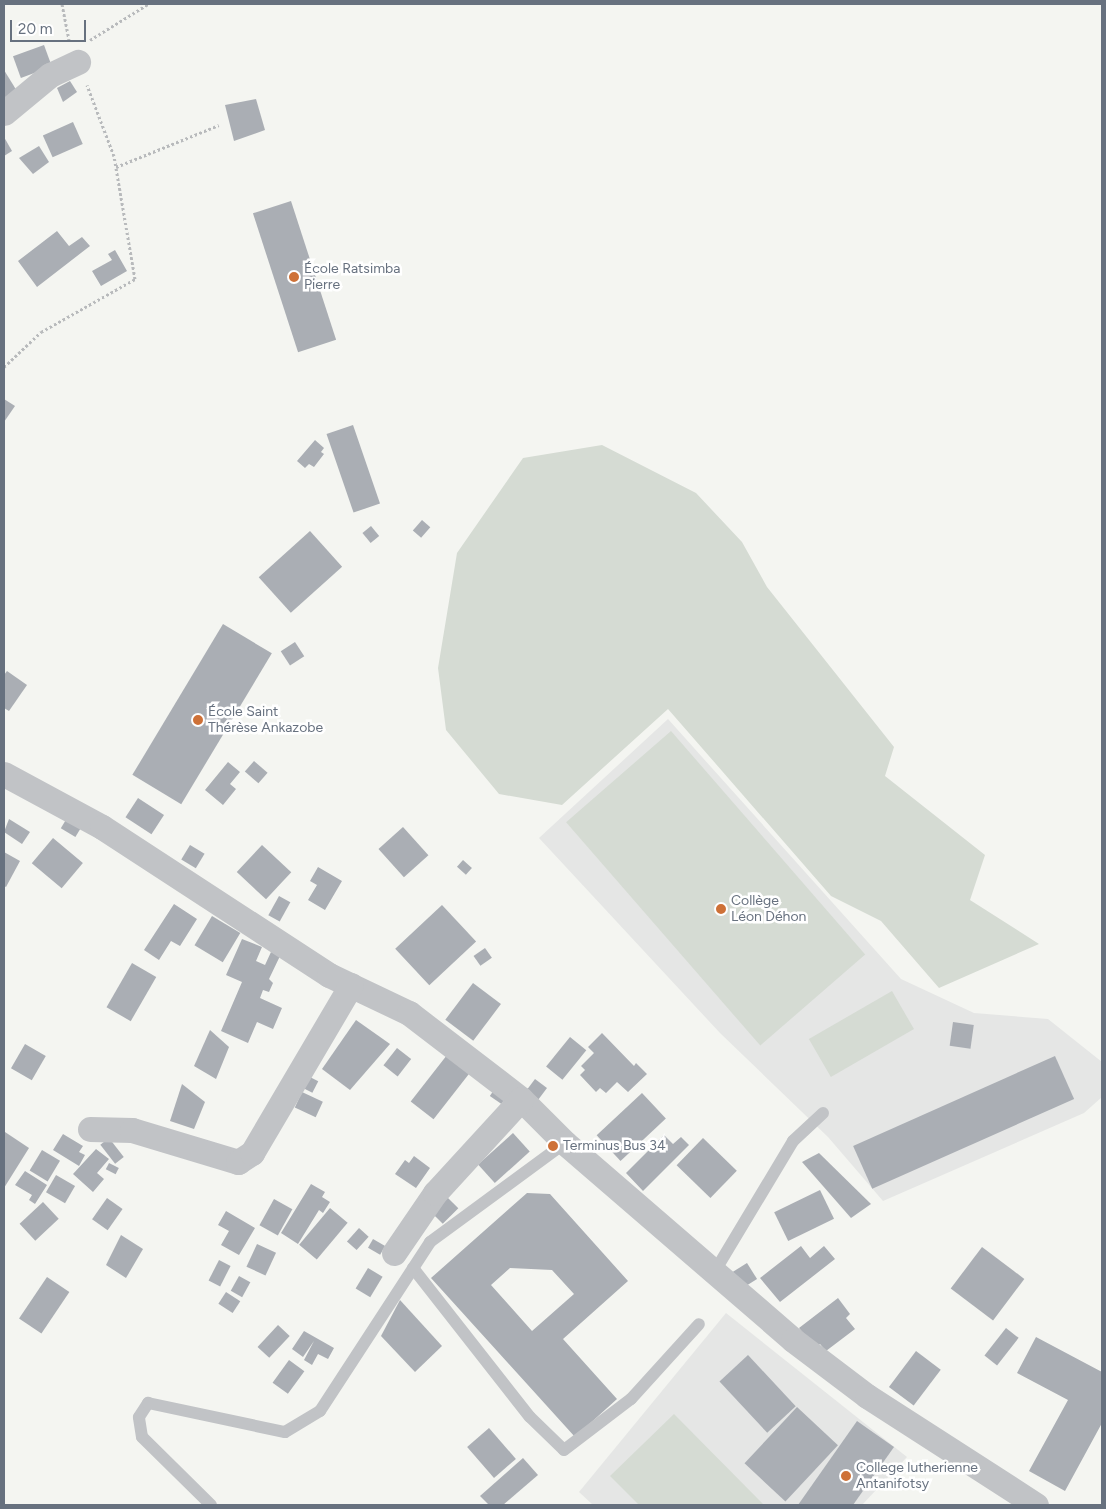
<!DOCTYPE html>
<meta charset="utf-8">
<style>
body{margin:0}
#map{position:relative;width:1106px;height:1509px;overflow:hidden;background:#f4f5f1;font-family:Figtree,sans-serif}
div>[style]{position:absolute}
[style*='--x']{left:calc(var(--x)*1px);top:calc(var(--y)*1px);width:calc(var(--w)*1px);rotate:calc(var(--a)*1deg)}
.built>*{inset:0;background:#e5e6e5}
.green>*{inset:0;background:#d5dbd3;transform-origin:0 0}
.building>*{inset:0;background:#aaaeb4;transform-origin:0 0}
.path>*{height:3px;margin-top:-1.5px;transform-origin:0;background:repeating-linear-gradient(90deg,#b8babc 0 2.5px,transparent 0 5px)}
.service>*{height:12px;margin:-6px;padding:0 6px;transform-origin:6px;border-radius:6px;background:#c1c3c6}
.minor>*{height:25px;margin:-12.5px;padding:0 12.5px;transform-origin:12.5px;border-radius:12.5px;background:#c1c3c6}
.dots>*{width:14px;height:14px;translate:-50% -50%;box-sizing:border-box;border:2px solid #fff;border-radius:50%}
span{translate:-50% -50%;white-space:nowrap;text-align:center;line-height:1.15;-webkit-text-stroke:5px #fff;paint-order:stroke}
.poi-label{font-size:14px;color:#67717f}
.left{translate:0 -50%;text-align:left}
.frame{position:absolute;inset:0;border:5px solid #67717f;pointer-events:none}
.scale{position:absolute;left:10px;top:20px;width:76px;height:22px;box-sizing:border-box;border:2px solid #67717f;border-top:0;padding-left:6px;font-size:15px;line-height:18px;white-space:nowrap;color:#67717f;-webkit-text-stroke:4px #fff;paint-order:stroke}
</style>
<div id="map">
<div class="built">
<div style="clip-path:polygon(668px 719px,901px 979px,974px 1013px,1048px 1019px,1102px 1062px,1102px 1097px,1084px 1113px,883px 1201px,828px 1137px,720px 1033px,539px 838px)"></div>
<div style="clip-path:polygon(726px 1313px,907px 1457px,862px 1505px,593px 1505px,579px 1492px)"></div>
</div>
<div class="green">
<div style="clip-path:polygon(602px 445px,696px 493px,742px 542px,767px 587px,894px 747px,885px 776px,985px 855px,970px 900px,1039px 944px,939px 988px,881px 921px,831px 896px,668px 709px,562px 805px,499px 794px,446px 730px,438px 668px,457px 553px,523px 458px)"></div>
<div style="left:671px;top:731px;width:296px;height:139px;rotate:49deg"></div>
<div style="left:892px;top:991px;width:44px;height:96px;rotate:60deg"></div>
<div style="clip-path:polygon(674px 1414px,764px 1505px,639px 1505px,610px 1476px)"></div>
</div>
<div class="building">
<div style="left:44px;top:45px;width:23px;height:33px;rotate:70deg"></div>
<div style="clip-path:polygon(4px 70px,20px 96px,4px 106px)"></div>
<div style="clip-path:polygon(70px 81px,77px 92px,63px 102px,57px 88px)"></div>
<div style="clip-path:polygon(256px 99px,265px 130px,234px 141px,225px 105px)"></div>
<div style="left:73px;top:122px;width:24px;height:33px;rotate:66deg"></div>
<div style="clip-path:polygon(4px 137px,12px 151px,4px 156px)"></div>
<div style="clip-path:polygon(39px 146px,49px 162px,33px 174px,19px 158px)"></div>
<div style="left:291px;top:201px;width:146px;height:40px;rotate:72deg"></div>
<div style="clip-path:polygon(57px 231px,69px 246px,82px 237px,90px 246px,37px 287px,18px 261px)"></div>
<div style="clip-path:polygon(115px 250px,127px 271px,101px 286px,92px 271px,112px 260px,108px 254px)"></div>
<div style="clip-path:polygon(4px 399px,15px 406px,4px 422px)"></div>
<div style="left:353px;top:425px;width:83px;height:28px;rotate:71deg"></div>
<div style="clip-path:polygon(315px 440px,324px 448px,321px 452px,324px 454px,314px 467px,309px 464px,305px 468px,297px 461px)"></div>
<div style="left:422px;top:520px;width:11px;height:14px;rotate:41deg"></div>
<div style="left:371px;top:526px;width:13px;height:11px;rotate:51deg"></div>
<div style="left:310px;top:531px;width:48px;height:69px;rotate:48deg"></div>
<div style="left:223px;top:624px;width:57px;height:176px;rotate:31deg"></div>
<div style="left:295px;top:642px;width:17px;height:17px;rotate:57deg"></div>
<div style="clip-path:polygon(7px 671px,27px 685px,9px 711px,4px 708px,4px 675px)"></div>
<div style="left:254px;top:761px;width:18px;height:14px;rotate:41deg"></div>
<div style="clip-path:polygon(228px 762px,240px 772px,230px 784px,236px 789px,223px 805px,205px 790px)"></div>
<div style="left:138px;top:798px;width:31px;height:23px;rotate:33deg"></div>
<div style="left:67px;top:818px;width:17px;height:12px;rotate:31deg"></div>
<div style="clip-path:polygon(9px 819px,30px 832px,22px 844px,4px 832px)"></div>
<div style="left:403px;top:827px;width:38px;height:33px;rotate:48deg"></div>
<div style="left:53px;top:838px;width:39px;height:33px;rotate:40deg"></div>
<div style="left:190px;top:845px;width:17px;height:17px;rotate:31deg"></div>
<div style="left:262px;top:845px;width:40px;height:37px;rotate:43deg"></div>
<div style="clip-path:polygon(4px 852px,20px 861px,6px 887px,4px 886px)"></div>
<div style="left:463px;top:860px;width:12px;height:9px;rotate:42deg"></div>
<div style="clip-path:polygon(318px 867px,342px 881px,325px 910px,308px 900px,317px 885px,310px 881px)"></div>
<div style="left:279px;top:896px;width:13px;height:22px;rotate:29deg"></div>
<div style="clip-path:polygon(174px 904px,197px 919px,180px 946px,171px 941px,159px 960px,144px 950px)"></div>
<div style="left:442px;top:905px;width:50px;height:64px;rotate:47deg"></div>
<div style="left:212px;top:916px;width:33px;height:34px;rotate:31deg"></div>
<div style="clip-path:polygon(242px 939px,262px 947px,256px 961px,265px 965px,271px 952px,280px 956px,269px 979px,273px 983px,269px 992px,263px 990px,260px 998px,282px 1008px,273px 1029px,257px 1022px,248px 1043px,221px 1031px,242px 982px,226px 975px)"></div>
<div style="left:485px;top:948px;width:12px;height:14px;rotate:55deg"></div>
<div style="left:132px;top:963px;width:28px;height:51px;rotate:30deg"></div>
<div style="left:473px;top:983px;width:35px;height:46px;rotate:37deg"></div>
<div style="clip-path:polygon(356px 1020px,390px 1044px,350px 1090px,322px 1069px)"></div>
<div style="left:953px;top:1022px;width:21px;height:24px;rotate:8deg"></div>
<div style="clip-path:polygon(210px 1030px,229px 1047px,216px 1079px,194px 1066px)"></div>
<div style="clip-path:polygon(602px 1033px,634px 1066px,636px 1063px,647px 1074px,628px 1092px,617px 1082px,606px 1093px,600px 1088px,596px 1092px,580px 1075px,585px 1070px,581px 1066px,594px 1053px,588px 1047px)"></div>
<div style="left:570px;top:1037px;width:21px;height:38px;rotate:39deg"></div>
<div style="left:25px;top:1044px;width:24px;height:28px;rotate:30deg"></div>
<div style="left:397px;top:1048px;width:18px;height:22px;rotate:38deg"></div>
<div style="left:447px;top:1055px;width:29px;height:59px;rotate:38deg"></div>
<div style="left:1055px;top:1056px;width:47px;height:221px;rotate:66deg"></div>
<div style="left:304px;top:1074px;width:16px;height:13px;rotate:27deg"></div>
<div style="left:535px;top:1079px;width:15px;height:14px;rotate:37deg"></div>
<div style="clip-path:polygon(182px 1084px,205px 1102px,194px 1129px,170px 1121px)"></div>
<div style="left:496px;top:1087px;width:14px;height:11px;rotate:34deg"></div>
<div style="left:302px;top:1092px;width:23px;height:17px;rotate:25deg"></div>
<div style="left:642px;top:1093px;width:35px;height:62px;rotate:47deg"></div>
<div style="clip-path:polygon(5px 1132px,29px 1148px,4px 1188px,4px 1135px)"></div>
<div style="left:513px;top:1133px;width:25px;height:47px;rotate:48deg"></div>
<div style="clip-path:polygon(63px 1134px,83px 1146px,79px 1152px,85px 1155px,79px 1166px,53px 1150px)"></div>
<div style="clip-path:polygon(664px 1135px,673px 1144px,681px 1137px,689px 1145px,643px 1191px,626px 1173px)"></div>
<div style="left:109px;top:1138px;width:24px;height:11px;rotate:52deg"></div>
<div style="left:703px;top:1138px;width:47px;height:38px;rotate:44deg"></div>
<div style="clip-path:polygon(96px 1149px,109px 1159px,97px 1173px,104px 1179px,93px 1192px,73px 1174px)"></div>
<div style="left:42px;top:1150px;width:21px;height:24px;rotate:31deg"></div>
<div style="clip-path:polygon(819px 1153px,871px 1204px,851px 1218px,802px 1162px)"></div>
<div style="clip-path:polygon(414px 1156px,430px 1168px,416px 1188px,395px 1174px,405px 1160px,409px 1163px)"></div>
<div style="left:109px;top:1163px;width:11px;height:7px;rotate:27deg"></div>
<div style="clip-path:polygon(25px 1171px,47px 1185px,35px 1204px,29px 1200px,32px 1195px,15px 1185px)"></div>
<div style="left:56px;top:1175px;width:22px;height:20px;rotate:30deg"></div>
<div style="clip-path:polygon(311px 1184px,325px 1192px,322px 1197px,330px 1202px,323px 1213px,319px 1210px,298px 1244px,281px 1233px)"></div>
<div style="left:820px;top:1190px;width:32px;height:51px;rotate:64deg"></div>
<div style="clip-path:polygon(evenodd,527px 1193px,550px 1194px,628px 1281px,563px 1339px,617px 1399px,575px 1437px,431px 1278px,527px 1193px,510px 1268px,552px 1270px,574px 1294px,532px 1331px,491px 1285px,510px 1268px)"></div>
<div style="left:447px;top:1197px;width:16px;height:22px;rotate:45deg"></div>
<div style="left:107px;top:1198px;width:19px;height:26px;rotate:35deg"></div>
<div style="left:274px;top:1199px;width:21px;height:30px;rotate:29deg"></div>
<div style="left:43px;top:1202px;width:23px;height:32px;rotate:47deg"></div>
<div style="left:330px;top:1208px;width:23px;height:48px;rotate:40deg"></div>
<div style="clip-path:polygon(226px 1211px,255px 1228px,239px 1255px,221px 1245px,229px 1231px,218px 1225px)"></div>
<div style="left:359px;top:1228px;width:13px;height:18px;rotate:42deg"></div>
<div style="clip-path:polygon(121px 1235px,143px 1249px,126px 1278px,106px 1265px)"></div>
<div style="left:373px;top:1239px;width:14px;height:10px;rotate:30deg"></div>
<div style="left:257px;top:1244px;width:21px;height:25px;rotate:25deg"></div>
<div style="clip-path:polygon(801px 1246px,810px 1258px,824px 1246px,835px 1259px,780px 1302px,760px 1278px)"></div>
<div style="left:982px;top:1247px;width:53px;height:52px;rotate:37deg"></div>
<div style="left:219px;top:1260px;width:13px;height:23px;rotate:27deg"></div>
<div style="left:747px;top:1263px;width:19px;height:17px;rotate:58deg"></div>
<div style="left:368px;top:1268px;width:17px;height:24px;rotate:31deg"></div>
<div style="left:239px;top:1276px;width:13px;height:17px;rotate:29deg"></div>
<div style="left:47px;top:1277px;width:27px;height:50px;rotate:34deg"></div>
<div style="left:226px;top:1292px;width:17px;height:14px;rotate:33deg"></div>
<div style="clip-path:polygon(838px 1298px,850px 1314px,846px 1318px,855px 1329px,826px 1351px,820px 1344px,815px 1348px,799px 1328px)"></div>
<div style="clip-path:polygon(400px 1300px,442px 1346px,415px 1372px,381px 1336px)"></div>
<div style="left:278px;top:1325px;width:16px;height:30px;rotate:43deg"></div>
<div style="left:1006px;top:1328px;width:16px;height:35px;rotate:38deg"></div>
<div style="clip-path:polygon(304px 1331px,334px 1348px,328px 1359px,318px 1354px,312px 1365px,304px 1360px,314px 1341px,303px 1357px,292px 1349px)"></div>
<div style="clip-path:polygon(1036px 1337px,1102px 1372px,1102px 1423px,1065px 1491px,1029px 1471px,1068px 1400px,1017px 1373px)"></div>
<div style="left:916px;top:1351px;width:31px;height:45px;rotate:37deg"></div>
<div style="left:748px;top:1355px;width:70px;height:39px;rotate:47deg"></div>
<div style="left:289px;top:1360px;width:19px;height:28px;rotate:36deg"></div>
<div style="left:797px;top:1407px;width:56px;height:77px;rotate:43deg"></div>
<div style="clip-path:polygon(857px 1421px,894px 1447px,853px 1505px,798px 1505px)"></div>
<div style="left:489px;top:1428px;width:41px;height:29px;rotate:49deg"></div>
<div style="clip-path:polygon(523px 1458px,538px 1475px,503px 1505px,489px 1505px,480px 1496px)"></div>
</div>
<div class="path">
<div style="--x:62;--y:4;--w:37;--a:79"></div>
<div style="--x:90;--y:40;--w:68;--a:-31.8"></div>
<div style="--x:116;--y:167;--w:111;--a:-22.2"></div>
<div style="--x:4;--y:367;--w:51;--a:-43.4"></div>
<div style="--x:41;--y:332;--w:108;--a:-29.4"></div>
<div style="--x:135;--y:279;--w:125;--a:-99.7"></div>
<div style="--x:114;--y:156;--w:76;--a:-110.8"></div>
</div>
<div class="service">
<div style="--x:413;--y:1268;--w:189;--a:51.9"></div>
<div style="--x:530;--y:1417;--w:47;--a:44.1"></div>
<div style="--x:564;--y:1450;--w:84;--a:-37.3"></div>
<div style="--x:631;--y:1399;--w:101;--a:-47.8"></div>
<div style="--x:715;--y:1271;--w:152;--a:-59"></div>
<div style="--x:793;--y:1141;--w:41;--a:-43"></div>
<div style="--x:211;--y:1505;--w:97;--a:-135.4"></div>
<div style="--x:142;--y:1437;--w:20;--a:-99"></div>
<div style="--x:139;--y:1417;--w:17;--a:-57"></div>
<div style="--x:148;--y:1403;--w:140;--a:12"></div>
<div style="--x:285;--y:1432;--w:41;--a:-31"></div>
<div style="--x:320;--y:1411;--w:202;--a:-56.9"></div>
<div style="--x:430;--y:1242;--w:167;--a:-36.3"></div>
</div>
<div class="minor">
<div style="--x:4;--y:113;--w:60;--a:-39.6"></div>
<div style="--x:50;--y:75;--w:31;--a:-25"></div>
<div style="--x:4;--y:774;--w:111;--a:28.4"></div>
<div style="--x:102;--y:827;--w:271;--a:33.1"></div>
<div style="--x:329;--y:975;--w:89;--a:25.4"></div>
<div style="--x:409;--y:1013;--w:141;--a:37.5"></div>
<div style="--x:521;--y:1099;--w:62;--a:45"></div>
<div style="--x:565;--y:1143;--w:301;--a:40.8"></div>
<div style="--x:793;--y:1340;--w:93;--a:37.1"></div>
<div style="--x:867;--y:1396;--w:201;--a:32.8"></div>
<div style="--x:90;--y:1129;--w:42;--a:1.4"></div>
<div style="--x:132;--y:1130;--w:111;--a:16.8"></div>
<div style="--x:238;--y:1162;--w:17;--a:-33"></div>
<div style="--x:252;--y:1153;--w:195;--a:-59.5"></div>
<div style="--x:394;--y:1253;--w:73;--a:-55.7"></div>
<div style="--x:435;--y:1193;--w:127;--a:-47.5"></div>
</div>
<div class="dots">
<div style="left:294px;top:277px;background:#ce7137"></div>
<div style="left:198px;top:720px;background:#ce7137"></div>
<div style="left:721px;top:909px;background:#ce7137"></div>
<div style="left:553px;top:1146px;background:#ce7137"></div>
<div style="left:846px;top:1476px;background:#ce7137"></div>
</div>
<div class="poi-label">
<span class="left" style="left:304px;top:277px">École Ratsimba<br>Pierre</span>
<span class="left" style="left:208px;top:720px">École Saint<br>Thérèse Ankazobe</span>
<span class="left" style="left:731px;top:909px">Collège<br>Léon Déhon</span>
<span class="left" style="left:563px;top:1146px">Terminus Bus 34</span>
<span class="left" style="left:856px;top:1476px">College lutherienne<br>Antanifotsy</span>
</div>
<div class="frame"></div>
<div class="scale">20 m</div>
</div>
